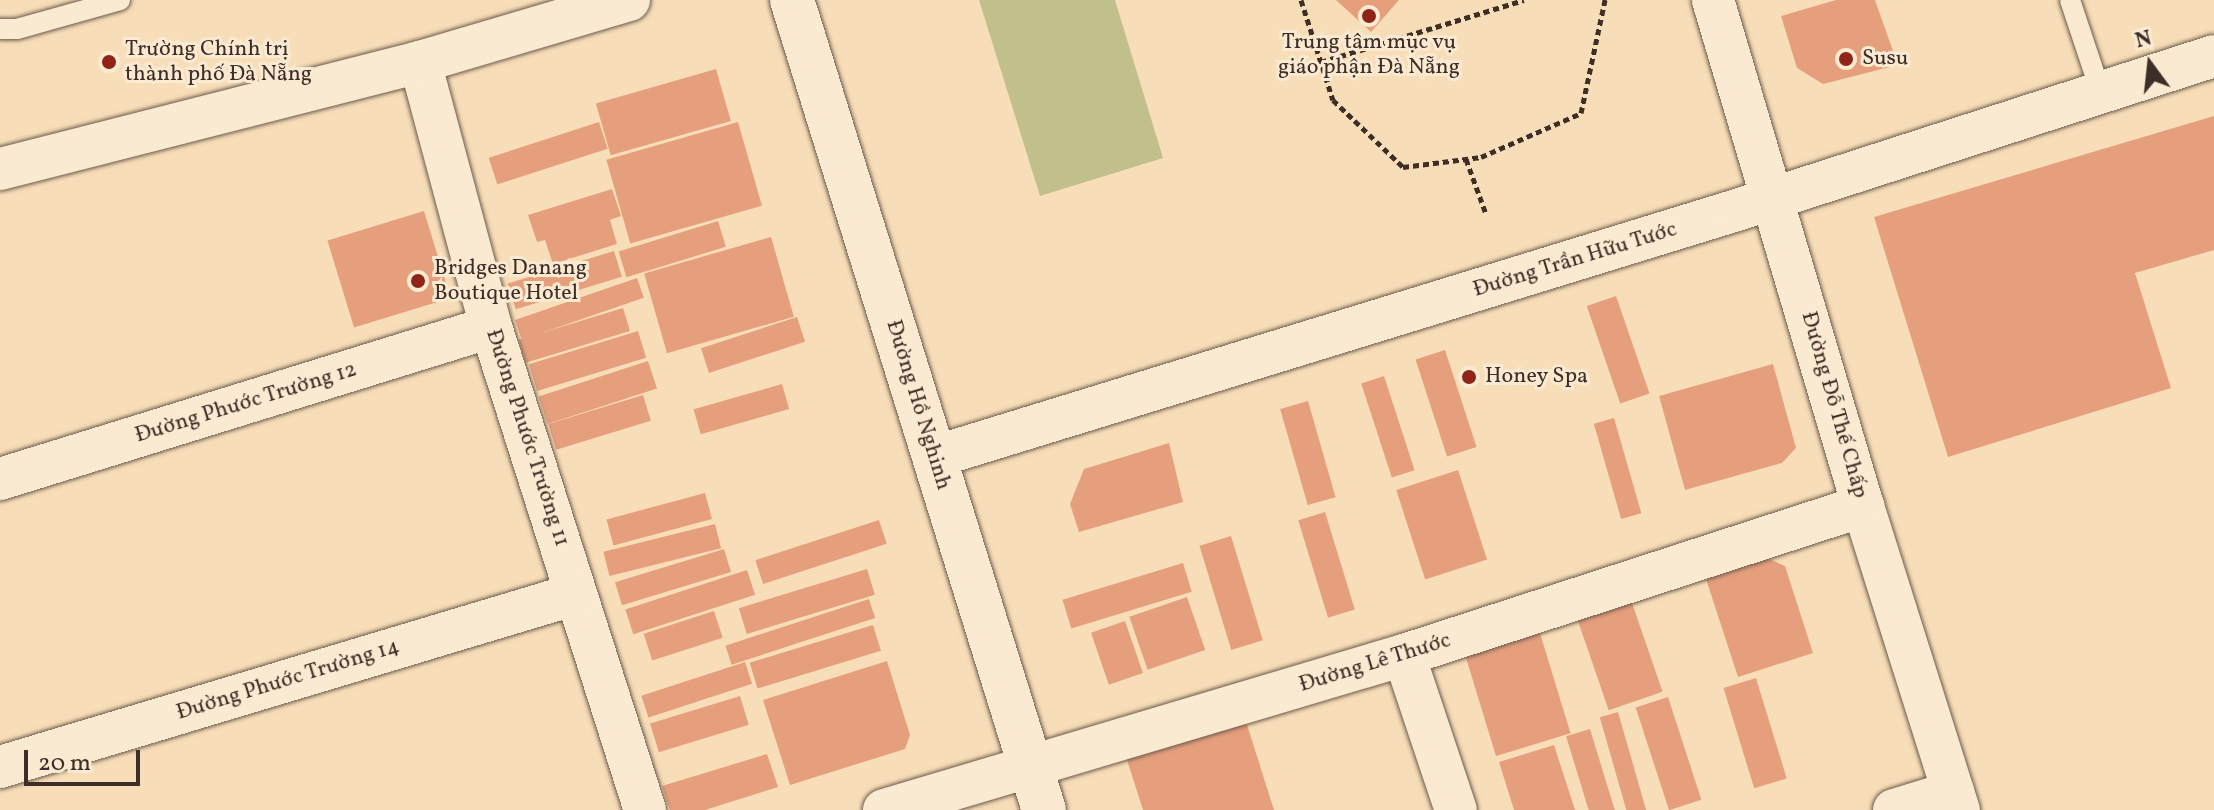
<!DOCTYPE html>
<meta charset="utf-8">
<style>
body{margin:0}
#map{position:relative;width:2214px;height:810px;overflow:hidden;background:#f8deb8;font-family:Vollkorn,serif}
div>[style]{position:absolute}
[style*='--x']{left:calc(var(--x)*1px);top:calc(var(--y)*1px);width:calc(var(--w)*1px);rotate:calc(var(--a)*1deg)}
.green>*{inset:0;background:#c1c08c}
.building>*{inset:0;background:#e69f7d;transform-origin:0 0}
.path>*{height:5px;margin-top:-2.5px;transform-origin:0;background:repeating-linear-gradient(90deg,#3d2f28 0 6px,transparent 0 10px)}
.roads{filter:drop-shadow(0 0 2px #6c5b4c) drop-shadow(0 0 2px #6c5b4c)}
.service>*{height:20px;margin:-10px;padding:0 10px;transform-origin:10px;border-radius:10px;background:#faead1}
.minor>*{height:42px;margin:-21px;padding:0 21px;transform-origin:21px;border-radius:21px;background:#faead1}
.tertiary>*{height:44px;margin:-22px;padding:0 22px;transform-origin:22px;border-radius:22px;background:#faead1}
.dots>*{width:22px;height:22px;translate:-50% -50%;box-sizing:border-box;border:4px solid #faead1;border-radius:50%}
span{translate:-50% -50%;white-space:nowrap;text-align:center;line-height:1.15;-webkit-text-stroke:6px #faead1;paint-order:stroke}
.poi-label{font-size:22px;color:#3d2f28}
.left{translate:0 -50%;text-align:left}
.street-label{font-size:22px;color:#3d2f28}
.north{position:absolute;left:2110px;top:24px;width:80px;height:80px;-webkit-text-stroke:6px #faead1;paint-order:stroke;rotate:345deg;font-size:22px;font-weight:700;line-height:32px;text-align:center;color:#3d2f28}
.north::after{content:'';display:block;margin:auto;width:28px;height:36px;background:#3d2f28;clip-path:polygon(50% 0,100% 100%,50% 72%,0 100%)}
.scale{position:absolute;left:24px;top:750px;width:116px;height:36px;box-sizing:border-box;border:4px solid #3d2f28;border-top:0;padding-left:10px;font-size:24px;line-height:28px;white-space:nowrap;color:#3d2f28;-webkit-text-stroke:6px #faead1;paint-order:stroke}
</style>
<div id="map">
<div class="green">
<div style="clip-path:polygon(979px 0,1115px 0,1163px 158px,1040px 196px)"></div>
</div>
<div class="building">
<div style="clip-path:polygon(1336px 0,1399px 0,1371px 32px)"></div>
<div style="clip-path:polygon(1836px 0,1875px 0,1898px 65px,1823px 84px,1797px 68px,1781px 16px)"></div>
<div style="left:716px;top:69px;width:54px;height:125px;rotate:74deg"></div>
<div style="clip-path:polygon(2214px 116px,2214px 250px,2135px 273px,2171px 388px,1948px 457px,1874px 217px)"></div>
<div style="left:599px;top:122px;width:28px;height:116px;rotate:72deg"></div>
<div style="left:738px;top:122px;width:87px;height:137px;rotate:74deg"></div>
<div style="clip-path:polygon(612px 189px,621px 216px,610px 220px,617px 244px,553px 264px,545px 240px,537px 242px,528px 215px)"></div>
<div style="left:424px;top:211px;width:91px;height:101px;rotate:73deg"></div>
<div style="left:718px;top:221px;width:27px;height:104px;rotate:73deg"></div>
<div style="left:771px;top:237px;width:83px;height:132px;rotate:74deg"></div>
<div style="left:614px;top:251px;width:27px;height:111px;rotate:73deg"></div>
<div style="left:637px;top:278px;width:21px;height:129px;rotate:71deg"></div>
<div style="left:1616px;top:296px;width:103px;height:31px;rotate:71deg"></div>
<div style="left:623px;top:308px;width:24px;height:109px;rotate:73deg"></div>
<div style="left:797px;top:317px;width:26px;height:101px;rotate:72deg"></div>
<div style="left:638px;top:331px;width:28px;height:114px;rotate:73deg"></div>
<div style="left:1445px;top:350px;width:102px;height:31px;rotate:72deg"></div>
<div style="left:648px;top:361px;width:29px;height:115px;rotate:72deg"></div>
<div style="clip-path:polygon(1773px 364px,1796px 448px,1782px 463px,1685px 490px,1659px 396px)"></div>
<div style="left:1384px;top:376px;width:99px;height:24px;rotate:72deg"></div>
<div style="left:782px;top:384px;width:26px;height:92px;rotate:74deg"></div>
<div style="left:643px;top:395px;width:27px;height:99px;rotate:73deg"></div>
<div style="left:1308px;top:401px;width:100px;height:29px;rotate:74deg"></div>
<div style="left:1614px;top:418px;width:99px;height:21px;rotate:74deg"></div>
<div style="clip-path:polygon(1169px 443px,1183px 502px,1079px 532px,1070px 504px,1084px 469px)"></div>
<div style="left:1458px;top:470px;width:94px;height:65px;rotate:72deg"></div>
<div style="left:705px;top:493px;width:27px;height:102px;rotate:75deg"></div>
<div style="left:1325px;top:512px;width:102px;height:28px;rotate:73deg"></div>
<div style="left:879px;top:520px;width:25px;height:130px;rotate:72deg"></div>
<div style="left:715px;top:524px;width:25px;height:115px;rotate:76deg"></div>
<div style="left:1231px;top:536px;width:109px;height:33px;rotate:73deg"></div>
<div style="left:724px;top:549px;width:24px;height:114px;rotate:73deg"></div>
<div style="clip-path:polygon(1764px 557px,1785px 566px,1813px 653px,1738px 677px,1705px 576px)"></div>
<div style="left:1183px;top:563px;width:30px;height:126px;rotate:73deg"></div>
<div style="left:867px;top:569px;width:27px;height:134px;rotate:73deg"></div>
<div style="left:747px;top:570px;width:26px;height:128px;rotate:72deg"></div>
<div style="left:1187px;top:597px;width:56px;height:61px;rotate:71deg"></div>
<div style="left:869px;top:599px;width:20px;height:151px;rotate:72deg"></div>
<div style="left:1631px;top:600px;width:97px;height:57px;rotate:71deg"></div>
<div style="left:714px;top:611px;width:28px;height:74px;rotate:72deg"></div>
<div style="left:1125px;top:621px;width:55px;height:36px;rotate:71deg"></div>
<div style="left:873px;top:625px;width:27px;height:129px;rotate:73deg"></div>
<div style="left:1539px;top:630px;width:108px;height:78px;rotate:73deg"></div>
<div style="clip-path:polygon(887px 661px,910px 735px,905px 749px,790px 785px,763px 700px)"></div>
<div style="left:745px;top:662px;width:23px;height:109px;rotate:72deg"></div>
<div style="left:1756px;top:678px;width:105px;height:34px;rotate:73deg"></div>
<div style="left:740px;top:696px;width:30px;height:94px;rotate:73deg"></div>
<div style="left:1668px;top:697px;width:108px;height:34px;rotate:72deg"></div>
<div style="clip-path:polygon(1243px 712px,1274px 810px,1143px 810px,1127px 760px,1157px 738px)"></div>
<div style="left:1618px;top:712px;width:102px;height:19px;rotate:74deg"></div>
<div style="left:1590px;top:729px;width:85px;height:25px;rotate:73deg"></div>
<div style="clip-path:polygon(1554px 745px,1575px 810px,1514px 810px,1499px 762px)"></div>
<div style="clip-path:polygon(767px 754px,778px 787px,705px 810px,670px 810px,662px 786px)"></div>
</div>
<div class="path">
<div style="--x:1301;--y:0;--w:105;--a:72.3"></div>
<div style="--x:1333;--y:100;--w:97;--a:43.7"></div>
<div style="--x:1403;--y:167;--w:79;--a:-7.3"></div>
<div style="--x:1481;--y:157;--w:109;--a:-23.7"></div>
<div style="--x:1581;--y:113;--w:116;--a:-78"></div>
<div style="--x:1321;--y:62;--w:212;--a:-17"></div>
<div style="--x:1466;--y:159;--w:59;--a:70"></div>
</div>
<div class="roads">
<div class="service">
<div style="--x:2070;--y:0;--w:98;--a:71.6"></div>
<div style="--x:0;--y:29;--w:17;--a:0"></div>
<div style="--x:17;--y:29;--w:107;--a:-15.7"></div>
</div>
<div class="minor">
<div style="--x:1713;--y:0;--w:528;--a:73.49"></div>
<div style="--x:1863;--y:506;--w:319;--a:72.5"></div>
<div style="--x:420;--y:62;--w:274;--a:75"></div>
<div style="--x:491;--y:327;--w:507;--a:72.32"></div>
<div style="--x:0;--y:169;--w:433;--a:-14.3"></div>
<div style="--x:420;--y:62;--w:218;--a:-16.5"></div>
<div style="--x:934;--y:457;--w:840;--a:-17.1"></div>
<div style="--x:1737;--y:210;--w:501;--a:-17.89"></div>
<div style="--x:0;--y:479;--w:514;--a:-17.2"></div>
<div style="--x:1404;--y:655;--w:163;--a:71.5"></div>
<div style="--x:0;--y:767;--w:601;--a:-16.72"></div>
<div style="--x:884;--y:810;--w:543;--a:-16.6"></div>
<div style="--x:1404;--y:655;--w:483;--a:-18"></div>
<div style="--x:1894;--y:810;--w:62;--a:-17"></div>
</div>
<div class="tertiary">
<div style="--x:792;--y:0;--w:848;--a:72.72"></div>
</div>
</div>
<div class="dots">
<div style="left:1369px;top:16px;background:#8f2418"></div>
<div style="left:1846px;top:59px;background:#8f2418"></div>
<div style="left:109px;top:62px;background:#8f2418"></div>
<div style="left:418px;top:281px;background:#8f2418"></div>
<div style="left:1469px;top:377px;background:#8f2418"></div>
</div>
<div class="poi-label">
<span style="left:1369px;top:55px">Trung tâm mục vụ<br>giáo phận Đà Nẵng</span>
<span class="left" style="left:125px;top:62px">Trường Chính trị<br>thành phố Đà Nẵng</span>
<span class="left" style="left:1862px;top:59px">Susu</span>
<span class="left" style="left:434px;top:281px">Bridges Danang<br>Boutique Hotel</span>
<span class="left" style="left:1485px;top:377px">Honey Spa</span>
</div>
<div class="street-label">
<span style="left:1575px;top:260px;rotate:-17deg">Đường Trần Hữu Tước</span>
<span style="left:246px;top:403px;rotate:-17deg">Đường Phước Trường 12</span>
<span style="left:918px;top:405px;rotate:73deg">Đường Hồ Nghinh</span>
<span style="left:1834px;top:405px;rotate:74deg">Đường Đỗ Thế Chấp</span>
<span style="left:527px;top:438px;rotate:72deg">Đường Phước Trường 11</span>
<span style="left:1375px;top:663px;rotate:-17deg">Đường Lê Thước</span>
<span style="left:288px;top:680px;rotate:-17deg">Đường Phước Trường 14</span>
</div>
<div class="north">N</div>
<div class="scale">20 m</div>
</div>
